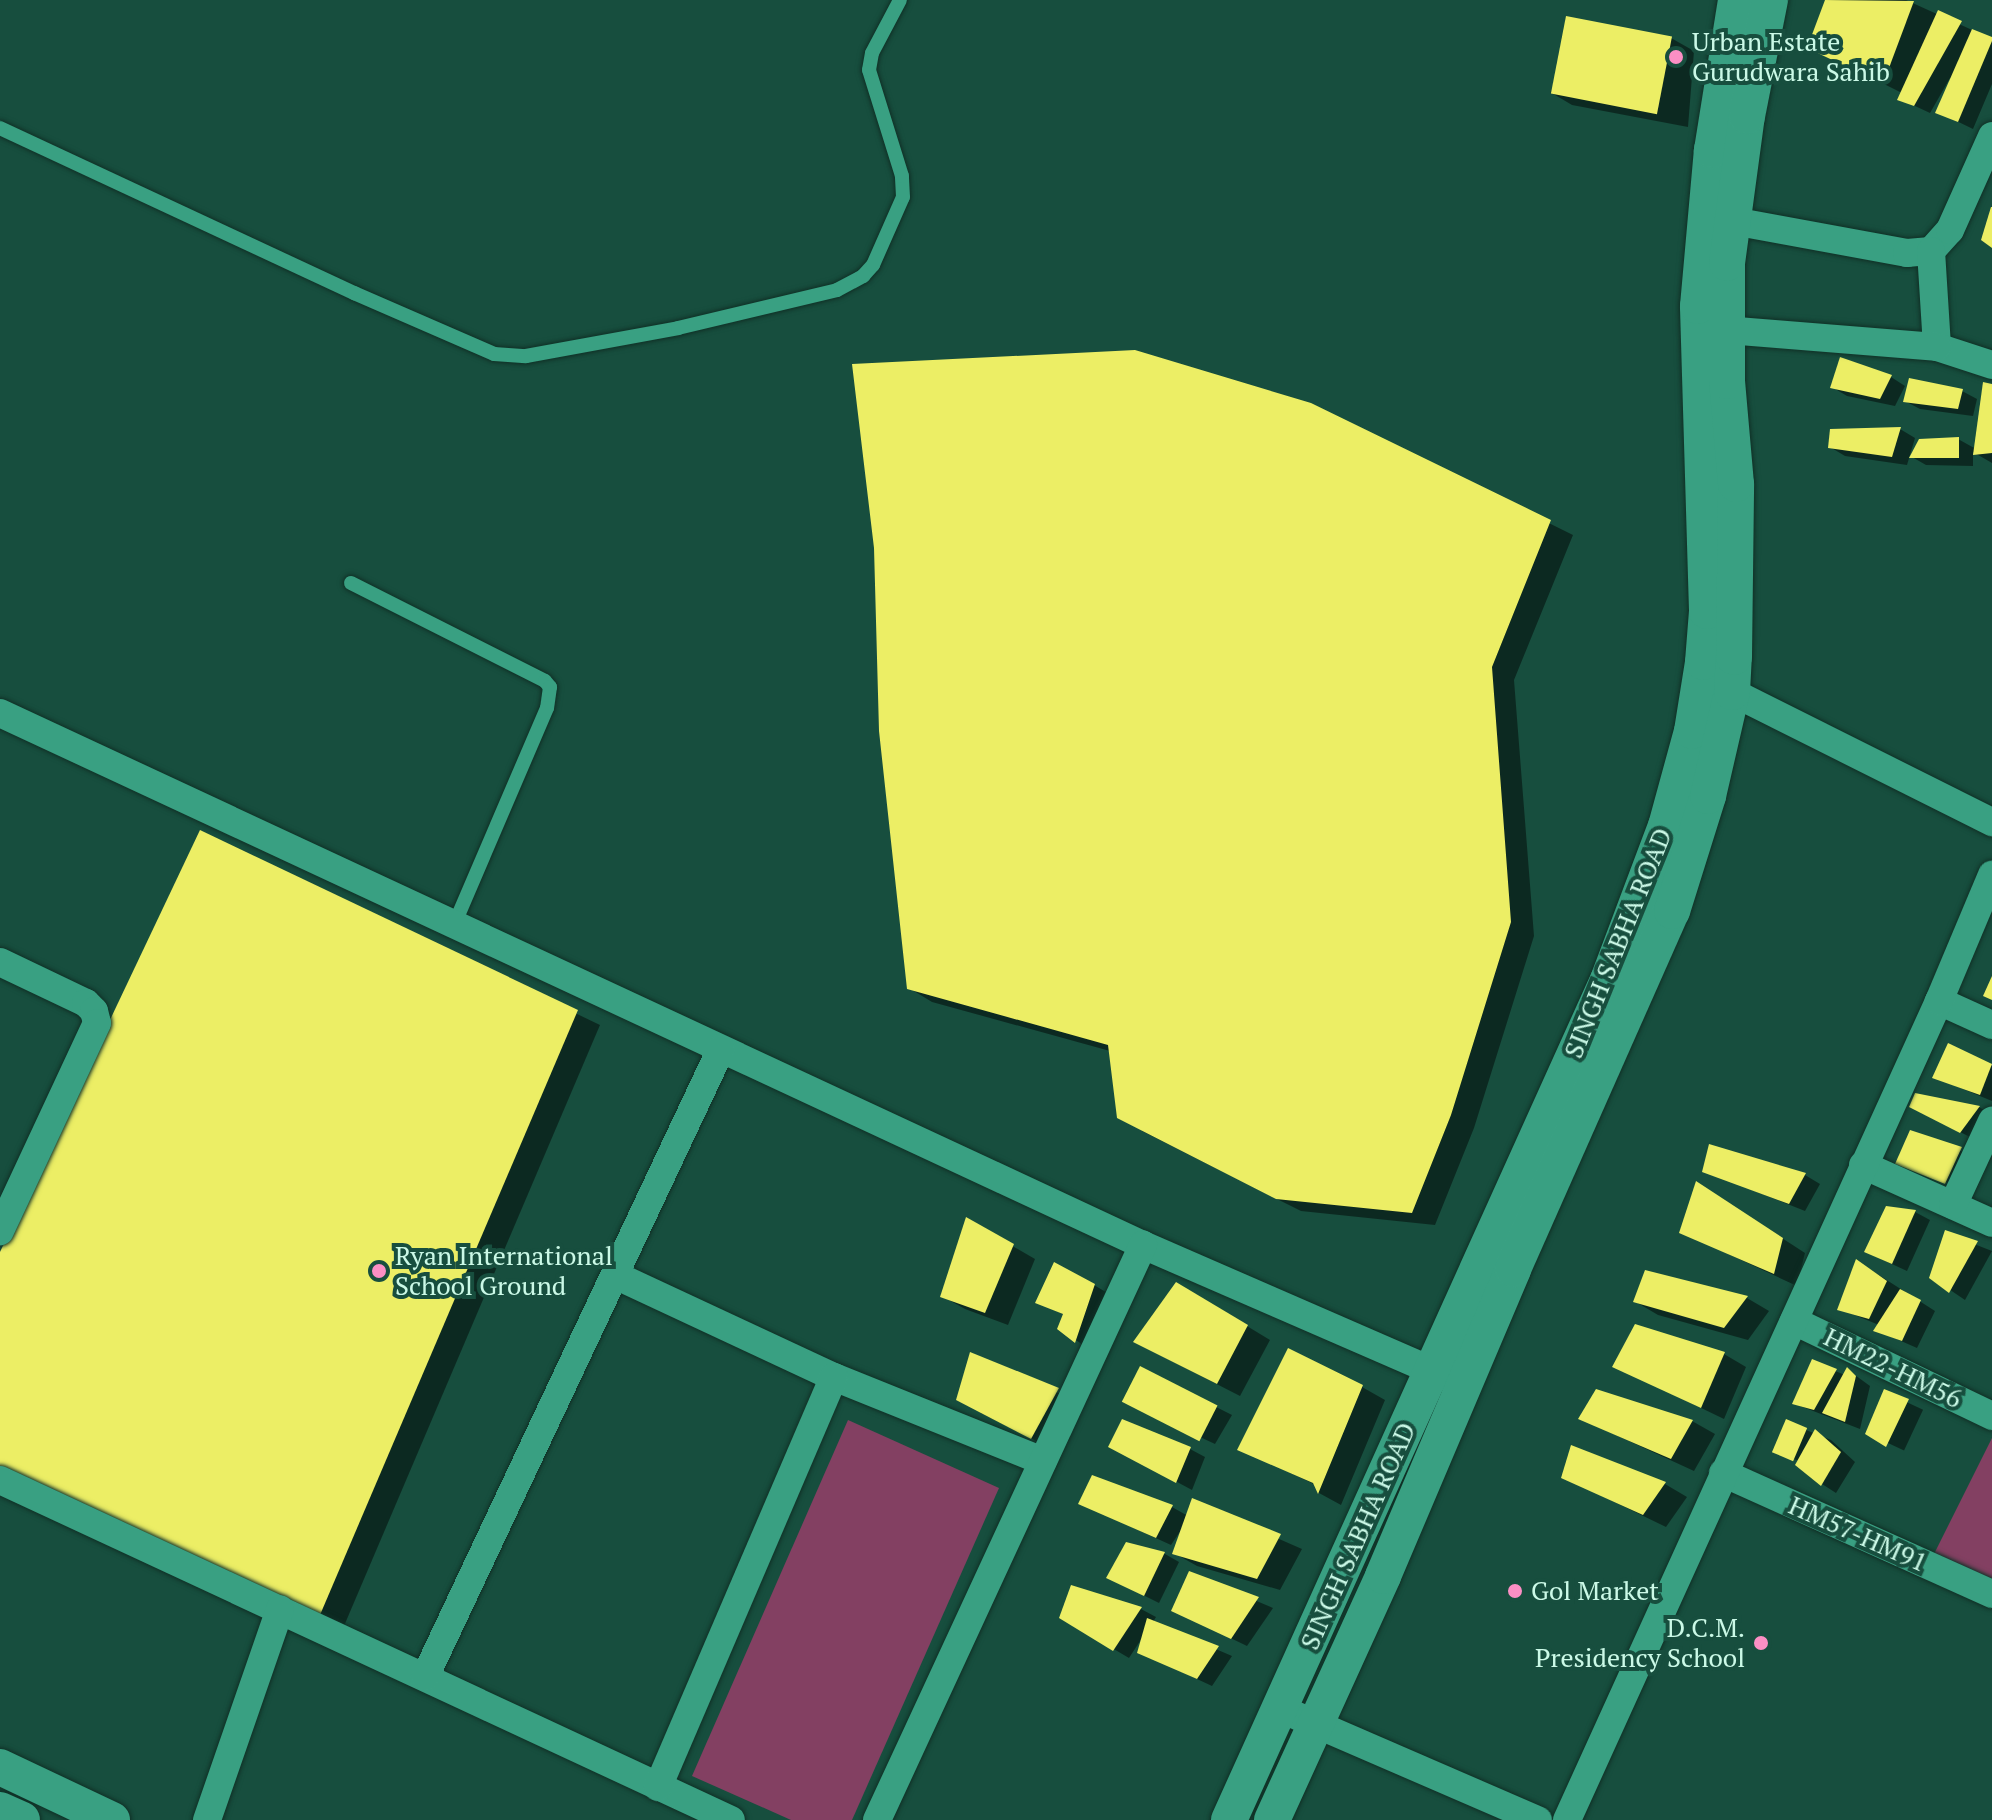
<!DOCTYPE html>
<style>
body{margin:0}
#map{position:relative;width:1992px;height:1820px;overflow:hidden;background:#174e3e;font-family:"PT Serif",serif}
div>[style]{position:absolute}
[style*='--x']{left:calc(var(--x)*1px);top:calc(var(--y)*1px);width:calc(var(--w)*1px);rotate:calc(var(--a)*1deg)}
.green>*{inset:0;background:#834062}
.shadow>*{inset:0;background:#0007;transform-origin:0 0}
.building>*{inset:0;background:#ecee65;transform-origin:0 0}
.roads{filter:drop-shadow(0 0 2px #103026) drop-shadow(0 0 2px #103026)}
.service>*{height:14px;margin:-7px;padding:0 7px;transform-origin:7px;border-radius:7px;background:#39a082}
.minor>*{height:28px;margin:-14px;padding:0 14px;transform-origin:14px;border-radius:14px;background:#39a082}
.tertiary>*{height:36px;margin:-18px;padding:0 18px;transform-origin:18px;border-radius:18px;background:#39a082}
.dots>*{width:22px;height:22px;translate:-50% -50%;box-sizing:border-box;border:4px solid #174e3e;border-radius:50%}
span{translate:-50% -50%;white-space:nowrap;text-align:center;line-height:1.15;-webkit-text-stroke:8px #174e3e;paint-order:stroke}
.poi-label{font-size:26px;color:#cbf9e7}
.left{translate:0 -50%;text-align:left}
.right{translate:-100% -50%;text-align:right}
.street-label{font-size:26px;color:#cbf9e7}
</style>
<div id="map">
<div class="green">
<div style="clip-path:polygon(848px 1420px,999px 1488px,852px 1820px,791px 1820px,692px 1776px)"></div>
<div style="clip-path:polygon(1992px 1438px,1992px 1582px,1934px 1554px)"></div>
</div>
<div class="shadow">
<div style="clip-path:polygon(1827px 0,1906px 0,1992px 39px,1992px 84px,1973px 129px,1938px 112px,1953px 79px,1950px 78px,1930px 113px,1900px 99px,1902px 93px,1810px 47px)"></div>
<div style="clip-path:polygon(1671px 38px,1694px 51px,1688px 127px,1572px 105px,1550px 92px)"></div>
<div style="clip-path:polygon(1891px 377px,1905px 386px,1895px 406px,1847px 396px,1832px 387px)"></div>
<div style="clip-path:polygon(1992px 386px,1992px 463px,1973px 452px,1973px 466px,1926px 465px,1912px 457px,1958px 439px,1976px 449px)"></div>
<div style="clip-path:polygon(1962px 391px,1977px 399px,1973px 416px,1920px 409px,1905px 401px)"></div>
<div style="clip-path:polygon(1310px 405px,1573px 535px,1514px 680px,1534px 936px,1474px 1128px,1435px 1225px,1301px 1211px,1142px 1131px,1110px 1051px,932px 1002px,909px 988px)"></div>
<div style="clip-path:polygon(1900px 429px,1915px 438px,1907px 465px,1845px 456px,1830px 447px)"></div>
<div style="clip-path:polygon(200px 833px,600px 1025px,341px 1633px,0 1476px,0 1257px)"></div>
<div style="clip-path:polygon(1949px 1045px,1992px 1066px,1992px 1101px,1934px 1077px)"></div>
<div style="clip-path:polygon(1916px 1095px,1979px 1107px,1992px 1115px,1976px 1140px,1926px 1115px)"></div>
<div style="left:1911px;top:1132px;width:70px;height:34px;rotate:21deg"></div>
<div style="clip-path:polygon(1710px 1146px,1805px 1175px,1820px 1184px,1805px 1211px,1704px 1171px)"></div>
<div style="clip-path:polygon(1719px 1197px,1805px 1253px,1797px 1286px,1681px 1232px)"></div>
<div style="clip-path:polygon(1887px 1208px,1915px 1212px,1930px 1220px,1907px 1271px,1866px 1252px)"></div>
<div style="clip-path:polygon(967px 1220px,1035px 1259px,1008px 1325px,965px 1309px,942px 1296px)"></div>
<div style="clip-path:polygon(1946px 1233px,1992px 1251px,1965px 1300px,1931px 1277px)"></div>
<div style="clip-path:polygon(1871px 1270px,1935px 1311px,1917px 1348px,1876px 1330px,1879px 1325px,1840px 1309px)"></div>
<div style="clip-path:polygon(1646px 1272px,1747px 1298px,1769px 1311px,1748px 1340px,1658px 1315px,1636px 1302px)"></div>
<div style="clip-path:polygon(1094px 1285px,1109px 1294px,1090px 1350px,1059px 1328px,1065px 1315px,1037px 1302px)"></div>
<div style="clip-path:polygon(1199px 1297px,1270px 1340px,1240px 1396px,1158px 1354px)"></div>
<div style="clip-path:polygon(1724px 1354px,1746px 1367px,1724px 1419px,1614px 1366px)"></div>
<div style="clip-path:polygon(972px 1355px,1081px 1403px,1054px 1450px,981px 1413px)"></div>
<div style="clip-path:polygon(1813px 1362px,1845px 1375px,1848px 1370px,1870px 1386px,1860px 1429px,1795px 1404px)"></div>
<div style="clip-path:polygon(1141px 1369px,1232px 1415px,1215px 1444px,1144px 1411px)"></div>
<div style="clip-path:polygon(1362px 1387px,1385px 1400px,1341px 1505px,1319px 1493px,1316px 1485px,1240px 1449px)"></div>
<div style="clip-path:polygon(1597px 1391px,1692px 1421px,1715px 1434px,1694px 1471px,1581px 1419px)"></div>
<div style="left:1885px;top:1392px;width:42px;height:45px;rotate:25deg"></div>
<div style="clip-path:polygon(1806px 1430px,1831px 1440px,1855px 1462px,1836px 1493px,1822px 1484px,1799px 1461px,1776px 1452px)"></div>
<div style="clip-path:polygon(1190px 1449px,1205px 1457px,1192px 1490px,1125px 1454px)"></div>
<div style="clip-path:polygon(1563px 1477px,1665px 1484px,1687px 1497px,1666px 1527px)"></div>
<div style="clip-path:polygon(1193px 1501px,1302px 1549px,1280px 1590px,1197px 1566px,1174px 1553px,1185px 1524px,1171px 1545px,1081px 1504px,1172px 1507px,1188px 1516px)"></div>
<div style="clip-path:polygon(1127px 1544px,1165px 1554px,1179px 1562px,1159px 1603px,1123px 1585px)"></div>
<div style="clip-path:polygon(1190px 1573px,1273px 1608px,1247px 1646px,1189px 1618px)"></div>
<div style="clip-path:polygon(1072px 1587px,1141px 1609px,1156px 1617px,1153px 1622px,1232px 1656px,1212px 1686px,1139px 1652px,1142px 1638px,1129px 1658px,1061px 1618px)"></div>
</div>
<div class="building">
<div style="clip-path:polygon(1825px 0,1914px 1px,1883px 84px,1807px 48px)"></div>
<div style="clip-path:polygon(1938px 10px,1962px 21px,1914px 106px,1897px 100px)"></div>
<div style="left:1566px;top:16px;width:108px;height:79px;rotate:11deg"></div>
<div style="clip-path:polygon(1972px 29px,1992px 37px,1992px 41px,1958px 122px,1935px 113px)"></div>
<div style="clip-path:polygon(1991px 207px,1992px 207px,1992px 248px,1981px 240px)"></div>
<div style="clip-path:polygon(1135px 350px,1311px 403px,1551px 520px,1492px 667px,1511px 922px,1451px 1115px,1412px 1213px,1276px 1199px,1117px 1118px,1108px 1045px,907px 989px,879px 731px,874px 548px,852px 364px)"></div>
<div style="clip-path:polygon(1840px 357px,1892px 375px,1880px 399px,1830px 388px)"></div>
<div style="clip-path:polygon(1909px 378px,1963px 389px,1958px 409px,1903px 402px)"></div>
<div style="clip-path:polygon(1983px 382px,1992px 384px,1992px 453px,1973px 455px)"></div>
<div style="clip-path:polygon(1901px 427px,1892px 457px,1828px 448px,1830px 429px)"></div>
<div style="clip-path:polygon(1959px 437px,1959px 458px,1909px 458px,1919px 439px)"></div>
<div style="clip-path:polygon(200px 830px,578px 1010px,317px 1622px,0 1475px,0 1252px)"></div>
<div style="clip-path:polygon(1992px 976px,1992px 1000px,1983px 996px)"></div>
<div style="clip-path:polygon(1948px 1043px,1992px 1064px,1980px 1095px,1932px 1078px)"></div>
<div style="clip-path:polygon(1915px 1093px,1980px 1106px,1960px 1133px,1909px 1107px)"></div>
<div style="clip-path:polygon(1910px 1130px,1962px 1147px,1945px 1184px,1895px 1164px)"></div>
<div style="clip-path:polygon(1709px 1144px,1806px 1173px,1789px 1204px,1702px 1172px)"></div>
<div style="clip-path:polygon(1696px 1181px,1783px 1238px,1774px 1274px,1679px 1233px)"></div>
<div style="clip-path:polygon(1886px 1206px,1916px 1210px,1892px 1264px,1864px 1252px)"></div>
<div style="clip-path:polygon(966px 1217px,1014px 1244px,985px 1313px,940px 1297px)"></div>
<div style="clip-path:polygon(1945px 1230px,1978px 1241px,1949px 1293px,1929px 1278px)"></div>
<div style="clip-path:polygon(1856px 1259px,1887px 1281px,1869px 1319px,1837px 1310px)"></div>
<div style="clip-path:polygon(1054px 1262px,1095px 1284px,1075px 1343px,1057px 1329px,1063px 1314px,1035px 1303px)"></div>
<div style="clip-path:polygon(1645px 1270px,1748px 1296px,1724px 1328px,1633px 1302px)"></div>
<div style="clip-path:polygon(1176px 1282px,1248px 1325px,1217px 1384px,1133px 1342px)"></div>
<div style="clip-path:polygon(1900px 1289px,1921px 1300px,1902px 1341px,1873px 1331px)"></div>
<div style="clip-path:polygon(1635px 1324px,1725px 1352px,1701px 1408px,1612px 1367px)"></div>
<div style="clip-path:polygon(1288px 1348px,1363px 1385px,1318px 1494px,1313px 1483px,1237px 1450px)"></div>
<div style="clip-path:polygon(970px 1352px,1059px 1388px,1031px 1439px,956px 1400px)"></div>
<div style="clip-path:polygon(1812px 1359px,1837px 1369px,1814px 1410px,1792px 1404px)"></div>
<div style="left:1140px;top:1366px;width:87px;height:40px;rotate:27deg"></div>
<div style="clip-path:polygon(1847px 1367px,1856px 1376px,1845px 1422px,1822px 1413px)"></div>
<div style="clip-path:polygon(1596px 1389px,1693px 1420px,1671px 1459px,1578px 1419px)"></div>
<div style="clip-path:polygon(1884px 1389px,1909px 1399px,1886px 1447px,1865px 1434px)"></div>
<div style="clip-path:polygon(1122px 1419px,1191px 1447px,1176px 1483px,1108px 1447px)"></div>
<div style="left:1786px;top:1419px;width:23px;height:36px;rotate:23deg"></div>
<div style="clip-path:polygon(1815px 1429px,1841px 1452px,1821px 1486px,1795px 1465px)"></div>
<div style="clip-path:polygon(1571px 1445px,1666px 1482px,1643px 1515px,1561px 1478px)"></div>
<div style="clip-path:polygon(1092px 1475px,1173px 1505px,1156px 1538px,1078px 1504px)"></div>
<div style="clip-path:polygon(1192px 1498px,1281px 1534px,1257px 1579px,1172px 1554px)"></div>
<div style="clip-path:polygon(1126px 1542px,1165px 1552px,1144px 1596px,1106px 1578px)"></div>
<div style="clip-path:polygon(1189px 1571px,1259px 1597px,1231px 1639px,1171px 1611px)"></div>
<div style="clip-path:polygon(1071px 1585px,1142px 1607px,1113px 1651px,1059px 1618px)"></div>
<div style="clip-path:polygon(1147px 1618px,1219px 1646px,1197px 1679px,1137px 1653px)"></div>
</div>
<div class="roads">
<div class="service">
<div style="--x:0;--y:128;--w:391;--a:25"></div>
<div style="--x:354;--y:293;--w:153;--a:23.5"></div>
<div style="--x:494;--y:354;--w:32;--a:4"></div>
<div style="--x:526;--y:356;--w:155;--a:-10.4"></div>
<div style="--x:678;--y:328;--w:163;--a:-13.4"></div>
<div style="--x:837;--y:290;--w:30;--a:-28"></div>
<div style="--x:863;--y:276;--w:15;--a:-48"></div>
<div style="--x:873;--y:265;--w:74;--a:-66.2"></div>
<div style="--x:903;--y:197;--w:21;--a:-93"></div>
<div style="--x:902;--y:176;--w:111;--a:-107.3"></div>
<div style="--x:869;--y:70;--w:17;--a:-80"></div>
<div style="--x:872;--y:53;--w:60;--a:-62.2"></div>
<div style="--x:351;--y:583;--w:217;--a:26.8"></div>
<div style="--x:545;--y:681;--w:8;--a:50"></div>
<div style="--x:550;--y:687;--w:21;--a:98"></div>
<div style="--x:547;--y:708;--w:236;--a:113.2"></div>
</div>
<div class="minor">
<div style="--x:1733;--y:221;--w:177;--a:10.4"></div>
<div style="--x:1907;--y:253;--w:24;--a:-5"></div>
<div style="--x:1931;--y:251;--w:28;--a:-48"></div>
<div style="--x:1950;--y:230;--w:103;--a:-65.9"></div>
<div style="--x:1931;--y:251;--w:96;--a:86.4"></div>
<div style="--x:1937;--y:347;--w:58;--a:18.1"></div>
<div style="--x:1726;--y:330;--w:212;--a:4.6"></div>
<div style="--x:1732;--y:692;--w:291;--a:26.6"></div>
<div style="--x:0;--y:713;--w:1261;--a:24.96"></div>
<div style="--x:1143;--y:1245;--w:334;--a:23.5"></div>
<div style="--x:0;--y:962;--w:95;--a:25.5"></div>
<div style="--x:86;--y:1003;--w:11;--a:45"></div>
<div style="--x:94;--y:1011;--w:12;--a:76"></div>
<div style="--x:97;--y:1023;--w:230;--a:115"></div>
<div style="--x:1939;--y:1001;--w:58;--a:24.4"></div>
<div style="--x:1863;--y:1165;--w:141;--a:24.2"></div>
<div style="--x:1953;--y:1205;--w:93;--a:-65.1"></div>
<div style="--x:615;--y:1275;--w:242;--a:25"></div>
<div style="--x:834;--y:1377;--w:225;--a:21.9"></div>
<div style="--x:1794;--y:1321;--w:220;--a:25.6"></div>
<div style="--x:1723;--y:1473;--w:295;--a:24.2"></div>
<div style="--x:0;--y:1480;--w:806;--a:24.94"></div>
<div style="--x:425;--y:1677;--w:694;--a:-64.76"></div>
<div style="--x:1281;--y:1709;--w:280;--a:23.4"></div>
<div style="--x:658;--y:1787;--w:446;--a:-66.8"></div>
<div style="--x:207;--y:1820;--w:223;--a:-70.9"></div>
<div style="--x:877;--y:1820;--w:634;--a:-65.17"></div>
<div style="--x:1567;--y:1820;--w:900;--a:-65.57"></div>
<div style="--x:1939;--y:1001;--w:137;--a:-67.2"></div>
</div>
<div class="tertiary">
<div style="--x:0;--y:1767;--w:124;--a:25.3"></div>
<div style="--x:0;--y:1810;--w:24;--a:24"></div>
<div style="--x:1229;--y:1820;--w:922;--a:-65.72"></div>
<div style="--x:1608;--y:980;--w:165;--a:-69.4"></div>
<div style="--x:1666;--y:826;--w:98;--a:-74.7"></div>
<div style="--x:1692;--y:731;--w:70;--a:-80.9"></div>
<div style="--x:1703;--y:662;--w:51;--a:-85.5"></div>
<div style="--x:1707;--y:611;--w:305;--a:-91.7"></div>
<div style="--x:1698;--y:306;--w:157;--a:-84.9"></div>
<div style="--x:1712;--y:150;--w:152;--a:-80.9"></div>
<div style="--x:1272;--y:1820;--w:268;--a:-65.5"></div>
<div style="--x:1383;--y:1576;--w:333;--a:-67"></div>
<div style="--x:1513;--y:1269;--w:392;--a:-66.1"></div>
<div style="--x:1672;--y:911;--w:121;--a:-72.6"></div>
<div style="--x:1708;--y:796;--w:107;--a:-77"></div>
<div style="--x:1732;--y:692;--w:35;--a:-87"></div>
<div style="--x:1734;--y:657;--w:173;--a:-89.3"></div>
<div style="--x:1736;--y:484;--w:103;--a:-95"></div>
<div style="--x:1727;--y:381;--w:118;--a:-90"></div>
<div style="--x:1727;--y:263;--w:148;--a:-82.3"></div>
<div style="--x:1747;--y:116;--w:118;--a:-78.8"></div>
</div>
</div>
<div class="dots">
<div style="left:1676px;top:57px;background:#fb8fc4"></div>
<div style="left:379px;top:1271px;background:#fb8fc4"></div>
<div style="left:1515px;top:1591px;background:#fb8fc4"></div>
<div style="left:1761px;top:1643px;background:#fb8fc4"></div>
</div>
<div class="poi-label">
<span class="left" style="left:1692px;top:57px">Urban Estate<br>Gurudwara Sahib</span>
<span class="left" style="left:395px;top:1271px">Ryan International<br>School Ground</span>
<span class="left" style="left:1531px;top:1591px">Gol Market</span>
<span class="right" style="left:1745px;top:1643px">D.C.M.<br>Presidency School</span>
</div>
<div class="street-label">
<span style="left:1618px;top:943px;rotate:-68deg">SINGH SABHA ROAD</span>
<span style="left:1893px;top:1368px;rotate:26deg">HM22-HM56</span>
<span style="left:1858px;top:1534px;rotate:24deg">HM57-HM91</span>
<span style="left:1358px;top:1536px;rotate:-66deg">SINGH SABHA ROAD</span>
</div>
</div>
